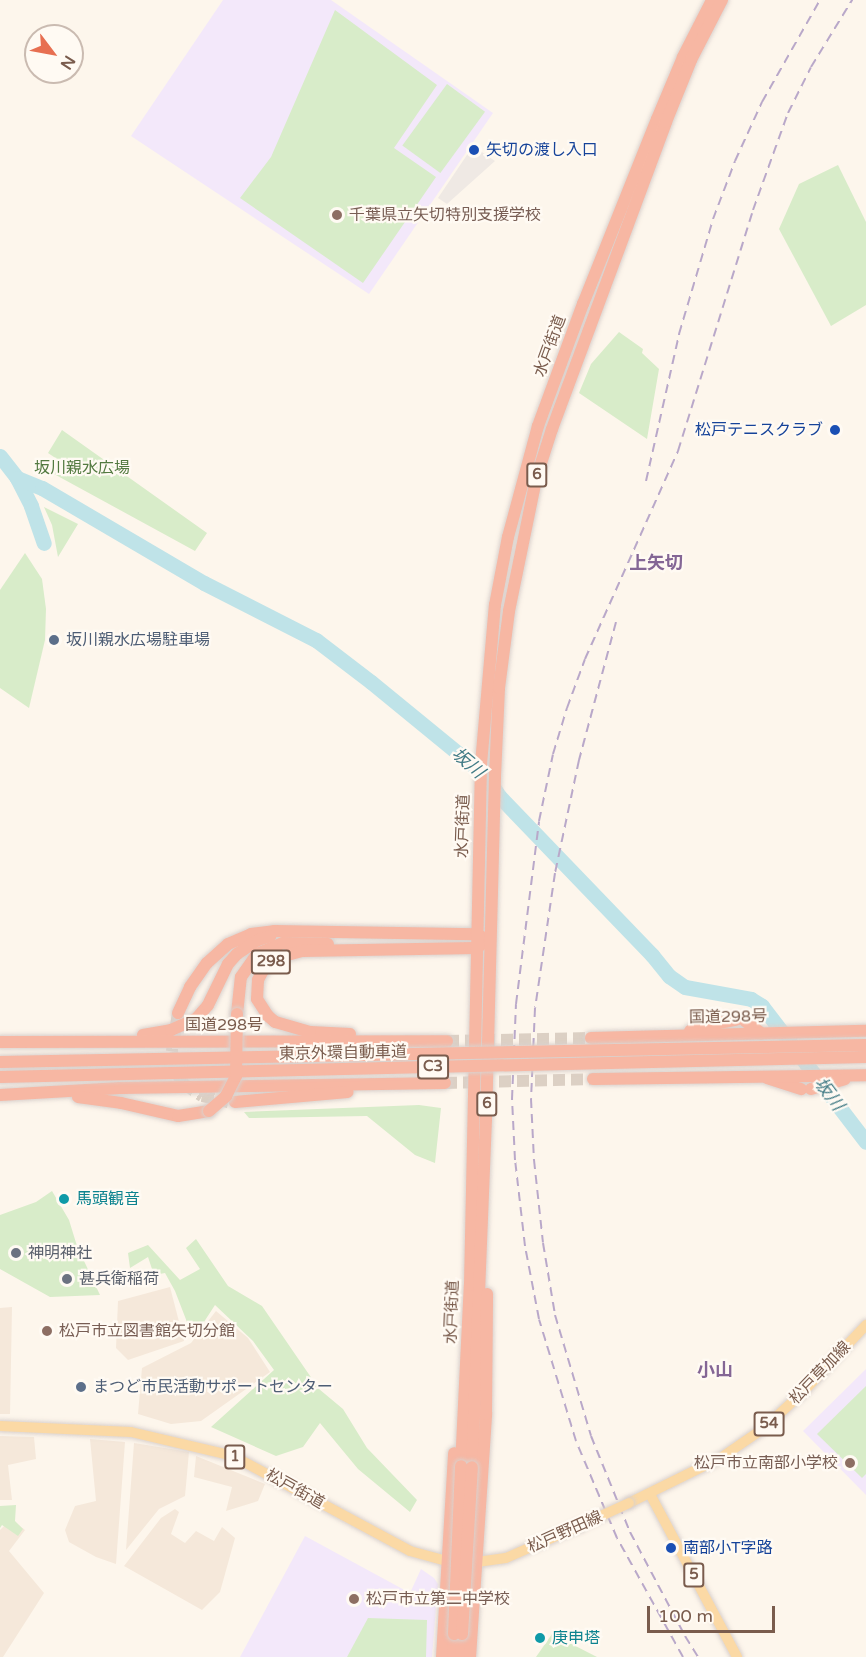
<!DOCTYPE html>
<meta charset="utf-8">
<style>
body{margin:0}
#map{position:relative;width:866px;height:1657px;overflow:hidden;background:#fdf6ec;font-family:"Varela Round","Noto Sans JP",sans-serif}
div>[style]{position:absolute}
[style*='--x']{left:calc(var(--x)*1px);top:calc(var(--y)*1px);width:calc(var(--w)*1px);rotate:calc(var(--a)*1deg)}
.residential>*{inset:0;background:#f5e8da}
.industrial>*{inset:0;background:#efe9e4}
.education>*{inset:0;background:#f3e8fa}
.green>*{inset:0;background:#d8ecc9;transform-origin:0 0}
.river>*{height:15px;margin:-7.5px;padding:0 7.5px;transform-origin:7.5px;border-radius:7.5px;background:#bfe3e8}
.highway-tunnel>*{height:12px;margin-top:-6px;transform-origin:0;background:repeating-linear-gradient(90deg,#dcd0c4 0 12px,transparent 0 18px)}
.roads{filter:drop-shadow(0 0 2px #dad1cd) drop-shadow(0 0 2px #dad1cd)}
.primary>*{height:10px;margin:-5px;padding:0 5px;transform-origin:5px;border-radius:5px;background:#fbd9a5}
.highway>*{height:12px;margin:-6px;padding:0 6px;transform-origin:6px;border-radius:6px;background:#f7b7a3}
.rail>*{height:2px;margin-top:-1px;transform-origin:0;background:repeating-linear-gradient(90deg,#b9a8c9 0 9px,transparent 0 15px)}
.bridges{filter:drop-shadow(0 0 2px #dad1cd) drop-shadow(0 0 2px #dad1cd)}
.primary-bridge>*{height:10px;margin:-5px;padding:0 5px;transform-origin:5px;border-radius:5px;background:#fbd9a5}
.highway-bridge>*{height:12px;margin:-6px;padding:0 6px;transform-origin:6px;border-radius:6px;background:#f7b7a3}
.dots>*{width:16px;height:16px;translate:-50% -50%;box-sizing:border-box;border:3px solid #fffaf3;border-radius:50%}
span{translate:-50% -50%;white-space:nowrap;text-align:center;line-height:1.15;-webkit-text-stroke:4.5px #fffaf3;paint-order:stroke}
.shield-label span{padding:2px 4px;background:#fffaf3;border:2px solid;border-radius:4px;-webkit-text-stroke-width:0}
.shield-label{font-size:15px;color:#7a5c4d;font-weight:700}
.transit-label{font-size:16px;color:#164399}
.left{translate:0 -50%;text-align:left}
.right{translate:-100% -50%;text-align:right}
.education-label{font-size:16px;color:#785e54}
.street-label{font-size:16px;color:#7a5c4d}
.park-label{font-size:16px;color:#537a41}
.service-label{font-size:16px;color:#4e5e75}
.culture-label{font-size:16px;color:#0d838f}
.worship-label{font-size:16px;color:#5b616d}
.neighbourhood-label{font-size:18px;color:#846695;font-weight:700}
.water-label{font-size:18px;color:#437c86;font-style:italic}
.north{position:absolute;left:24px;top:24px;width:60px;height:60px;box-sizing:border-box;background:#fffaf3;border:2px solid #cabbb1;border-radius:50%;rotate:122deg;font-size:16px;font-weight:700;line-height:24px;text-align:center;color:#7a5c4d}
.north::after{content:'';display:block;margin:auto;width:21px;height:27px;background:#e76f51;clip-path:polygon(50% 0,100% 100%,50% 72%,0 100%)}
.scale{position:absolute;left:647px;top:1606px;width:128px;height:27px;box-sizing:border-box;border:3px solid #7a5c4d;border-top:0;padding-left:8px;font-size:18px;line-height:21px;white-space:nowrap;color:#7a5c4d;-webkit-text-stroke:4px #fffaf3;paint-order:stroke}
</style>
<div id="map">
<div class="residential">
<div style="clip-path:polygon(170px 1287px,184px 1341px,128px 1360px,116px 1348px,118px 1301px)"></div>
<div style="clip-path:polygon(12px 1307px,10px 1414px,0 1414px,0 1308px)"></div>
<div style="clip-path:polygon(216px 1311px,248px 1338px,270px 1372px,201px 1421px,171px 1424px,138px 1414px,142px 1368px,191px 1343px)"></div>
<div style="clip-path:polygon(0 1436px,34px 1437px,36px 1459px,8px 1465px,12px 1500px,0 1500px)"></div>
<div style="clip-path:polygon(90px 1439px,125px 1442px,116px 1564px,96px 1557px,69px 1542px,65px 1530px,75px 1506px,96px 1501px)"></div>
<div style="clip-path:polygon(134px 1443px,189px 1452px,185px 1496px,159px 1509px,126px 1550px)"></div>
<div style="clip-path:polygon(196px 1456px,265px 1484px,258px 1501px,226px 1511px,232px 1487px,194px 1477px)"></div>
<div style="clip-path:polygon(175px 1509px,179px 1512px,171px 1534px,185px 1543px,196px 1531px,214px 1541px,222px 1527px,235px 1538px,220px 1592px,202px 1610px,124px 1566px,161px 1518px)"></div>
<div style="clip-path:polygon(11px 1519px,25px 1530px,9px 1551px,44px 1593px,3px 1657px,0 1657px,0 1530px)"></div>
</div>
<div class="industrial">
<div style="clip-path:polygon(473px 146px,495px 161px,447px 204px,438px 198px)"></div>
</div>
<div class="education">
<div style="clip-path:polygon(223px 0,331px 0,493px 113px,369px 294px,131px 136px)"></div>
<div style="clip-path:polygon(866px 1369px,866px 1495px,803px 1431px)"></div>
<div style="clip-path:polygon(305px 1536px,410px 1593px,421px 1569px,434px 1578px,438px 1584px,432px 1657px,240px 1657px)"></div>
</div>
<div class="green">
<div style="clip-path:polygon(335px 10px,437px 85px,394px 148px,436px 177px,363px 283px,240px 198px,271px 157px)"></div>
<div style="left:447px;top:84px;width:47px;height:76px;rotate:36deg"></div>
<div style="clip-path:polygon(838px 165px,866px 222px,866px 305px,831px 326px,779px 229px,799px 184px)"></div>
<div style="clip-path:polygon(619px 332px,643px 349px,642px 353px,659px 369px,647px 439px,579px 393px,591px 364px)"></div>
<div style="clip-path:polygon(62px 430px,207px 533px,195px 551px,54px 474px,63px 463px,48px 453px)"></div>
<div style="clip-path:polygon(44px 507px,78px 524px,58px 557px,52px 525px)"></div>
<div style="clip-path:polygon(25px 553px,42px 579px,46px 609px,45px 640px,29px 708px,0 688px,0 590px)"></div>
<div style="clip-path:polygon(419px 1105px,441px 1108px,435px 1163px,415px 1155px,367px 1116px,249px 1118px,244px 1112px)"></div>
<div style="clip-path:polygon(52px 1191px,69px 1220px,77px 1246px,100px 1295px,50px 1297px,0 1269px,0 1215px,36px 1202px)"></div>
<div style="clip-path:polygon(196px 1239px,228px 1286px,262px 1306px,319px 1389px,343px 1409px,367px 1448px,417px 1500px,410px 1512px,358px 1469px,320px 1423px,303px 1447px,276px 1456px,211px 1427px,274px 1370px,253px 1341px,215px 1305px,202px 1325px,192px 1335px,175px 1291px,165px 1273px,154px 1275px,148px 1257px,130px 1268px,128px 1253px,148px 1245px,180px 1280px,200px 1269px,186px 1248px)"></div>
<div style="clip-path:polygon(866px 1386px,866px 1474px,862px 1478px,817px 1434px)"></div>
<div style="clip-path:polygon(16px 1505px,15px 1521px,23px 1529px,18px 1536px,2px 1525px,0 1528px,0 1506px)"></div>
<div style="clip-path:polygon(368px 1618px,427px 1620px,426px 1657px,347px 1657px)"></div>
<div style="clip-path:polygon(552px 1634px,597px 1657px,536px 1657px)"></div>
</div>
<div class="river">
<div style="--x:0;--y:456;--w:28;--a:52"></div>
<div style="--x:17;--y:478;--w:31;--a:63"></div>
<div style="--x:31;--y:506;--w:39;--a:71"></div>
<div style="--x:17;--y:478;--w:27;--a:22"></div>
<div style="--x:42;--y:488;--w:188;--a:30.4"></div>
<div style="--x:204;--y:583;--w:126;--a:27"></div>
<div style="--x:316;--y:640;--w:69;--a:37.4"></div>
<div style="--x:371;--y:682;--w:149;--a:39.3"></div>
<div style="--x:486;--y:776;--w:24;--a:57"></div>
<div style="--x:499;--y:796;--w:221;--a:46.1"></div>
<div style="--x:652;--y:955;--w:27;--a:51"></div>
<div style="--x:669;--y:976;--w:19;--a:35"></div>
<div style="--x:685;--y:987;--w:67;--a:10.3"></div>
<div style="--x:751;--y:999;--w:13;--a:32"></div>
<div style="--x:762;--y:1006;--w:171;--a:52.6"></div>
</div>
<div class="highway-tunnel">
<div style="--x:178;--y:1013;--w:39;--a:99"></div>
<div style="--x:172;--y:1052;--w:25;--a:76"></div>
<div style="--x:178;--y:1076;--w:10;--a:53"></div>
<div style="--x:184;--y:1084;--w:22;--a:34"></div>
<div style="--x:202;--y:1096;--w:27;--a:13"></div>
<div style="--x:447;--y:1041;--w:144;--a:-1.2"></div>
<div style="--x:445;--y:1083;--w:148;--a:-1.5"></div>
</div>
<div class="roads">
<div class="primary">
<div style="--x:0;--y:1426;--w:131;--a:2.6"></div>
<div style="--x:131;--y:1432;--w:105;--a:13.2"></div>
<div style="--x:233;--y:1456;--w:201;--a:28.2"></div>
<div style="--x:410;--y:1551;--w:46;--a:15.3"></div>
<div style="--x:650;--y:1494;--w:185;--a:61.9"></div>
<div style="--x:629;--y:1503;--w:104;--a:-26.3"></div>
<div style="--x:722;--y:1457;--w:51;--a:-34.6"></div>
<div style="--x:764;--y:1428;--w:50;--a:-42.6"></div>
<div style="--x:801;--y:1394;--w:95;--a:-46.7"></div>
<div style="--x:470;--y:1563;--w:36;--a:-8"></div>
<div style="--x:506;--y:1558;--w:80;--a:-23.7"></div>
</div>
<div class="highway">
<div style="--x:178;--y:1013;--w:29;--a:-65"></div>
<div style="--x:190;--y:987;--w:29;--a:-55"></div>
<div style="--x:207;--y:963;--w:28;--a:-42"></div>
<div style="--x:228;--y:944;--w:25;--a:-23"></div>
<div style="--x:251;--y:934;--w:23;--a:-7"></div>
<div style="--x:274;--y:931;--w:202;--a:0.9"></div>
<div style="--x:476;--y:934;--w:7;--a:27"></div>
<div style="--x:237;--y:1014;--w:37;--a:-84"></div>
<div style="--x:241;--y:977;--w:28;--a:-55"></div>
<div style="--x:257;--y:954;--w:28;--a:-23"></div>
<div style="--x:283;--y:943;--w:45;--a:1.3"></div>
<div style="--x:745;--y:1021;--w:21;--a:37"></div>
<div style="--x:690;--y:1031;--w:15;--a:-20"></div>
<div style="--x:704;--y:1026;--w:33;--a:-11"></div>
<div style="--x:350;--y:1034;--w:40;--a:-177.1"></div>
<div style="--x:310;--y:1032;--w:36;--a:-164"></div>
<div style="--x:275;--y:1022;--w:9;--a:-139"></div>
<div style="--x:268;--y:1016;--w:20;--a:-123"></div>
<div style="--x:257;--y:999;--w:19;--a:-87"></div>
<div style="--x:258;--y:980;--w:9;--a:-63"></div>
<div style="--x:262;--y:972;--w:20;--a:-45"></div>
<div style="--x:276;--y:958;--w:27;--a:-15"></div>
<div style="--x:302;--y:951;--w:174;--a:-1"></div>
<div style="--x:476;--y:948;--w:6;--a:-31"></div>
<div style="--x:143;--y:1035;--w:28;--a:-10"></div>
<div style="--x:171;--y:1030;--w:27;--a:-24"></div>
<div style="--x:196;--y:1019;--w:18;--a:-49"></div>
<div style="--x:208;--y:1005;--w:46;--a:-64"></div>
<div style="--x:228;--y:964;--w:13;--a:-48"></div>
<div style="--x:237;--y:954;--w:25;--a:-34"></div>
<div style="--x:258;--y:940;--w:13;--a:-18"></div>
<div style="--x:591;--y:1038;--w:275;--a:-1.5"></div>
<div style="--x:0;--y:1042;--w:447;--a:-0.1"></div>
<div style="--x:767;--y:1078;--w:36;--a:18"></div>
<div style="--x:593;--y:1079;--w:273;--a:-0.8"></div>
<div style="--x:811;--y:1089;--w:35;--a:-16"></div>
<div style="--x:0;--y:1095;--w:120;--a:-3.3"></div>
<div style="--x:120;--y:1088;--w:325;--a:-0.9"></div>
<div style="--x:78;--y:1097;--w:43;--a:7.9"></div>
<div style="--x:121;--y:1103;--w:58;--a:12.8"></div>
<div style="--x:178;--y:1116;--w:31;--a:-9"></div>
<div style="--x:235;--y:1102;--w:113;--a:-5.1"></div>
<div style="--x:461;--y:1466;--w:181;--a:-87.2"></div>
<div style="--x:470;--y:1285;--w:521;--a:-88.79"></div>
<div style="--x:481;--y:764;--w:160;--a:-85"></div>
<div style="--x:495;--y:605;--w:69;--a:-79.2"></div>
<div style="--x:508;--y:537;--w:115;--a:-74.9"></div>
<div style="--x:538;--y:426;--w:130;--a:-69.8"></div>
<div style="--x:583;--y:304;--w:199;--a:-68.2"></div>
<div style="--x:657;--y:119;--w:67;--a:-67.2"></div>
<div style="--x:683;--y:57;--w:64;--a:-63"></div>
<div style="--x:472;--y:1467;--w:347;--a:-87.7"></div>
<div style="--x:486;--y:1120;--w:344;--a:-88.5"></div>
<div style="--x:495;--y:776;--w:88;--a:-87.4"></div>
<div style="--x:499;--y:688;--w:78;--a:-82.6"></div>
<div style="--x:509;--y:611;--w:135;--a:-78.4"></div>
<div style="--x:536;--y:479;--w:52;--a:-72.3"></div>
<div style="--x:552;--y:429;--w:327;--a:-69.6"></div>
<div style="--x:666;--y:122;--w:67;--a:-68"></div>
<div style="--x:691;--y:60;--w:68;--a:-62.7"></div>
<div style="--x:442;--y:1657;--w:204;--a:-86.6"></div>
<div style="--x:453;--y:1657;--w:23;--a:-88"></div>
<div style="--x:461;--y:1657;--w:23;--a:-88"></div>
<div style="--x:470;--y:1657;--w:244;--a:-86.2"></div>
<div style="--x:486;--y:1414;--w:120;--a:-89.5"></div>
</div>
</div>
<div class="rail">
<div style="--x:646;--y:481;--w:151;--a:-77.3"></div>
<div style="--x:679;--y:334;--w:120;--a:-73.5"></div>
<div style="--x:713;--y:219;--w:62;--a:-69.2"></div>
<div style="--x:735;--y:161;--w:65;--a:-65.4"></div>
<div style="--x:762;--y:102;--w:117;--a:-60.4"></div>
<div style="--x:616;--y:622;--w:143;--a:105"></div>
<div style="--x:579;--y:760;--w:116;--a:102"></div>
<div style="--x:555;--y:873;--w:136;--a:98.4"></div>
<div style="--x:535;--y:1008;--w:91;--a:92.5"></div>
<div style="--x:531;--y:1099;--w:61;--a:87.2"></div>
<div style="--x:534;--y:1160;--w:83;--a:83.8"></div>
<div style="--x:543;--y:1243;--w:73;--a:80.5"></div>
<div style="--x:555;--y:1315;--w:126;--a:73.4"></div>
<div style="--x:591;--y:1436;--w:104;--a:67.9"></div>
<div style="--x:630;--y:1532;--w:118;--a:62.1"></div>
<div style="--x:685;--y:1636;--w:25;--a:58"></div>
<div style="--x:683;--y:1657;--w:136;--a:-119"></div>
<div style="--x:617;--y:1538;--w:105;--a:-112.9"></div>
<div style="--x:576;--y:1441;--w:127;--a:-106.9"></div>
<div style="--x:539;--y:1319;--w:74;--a:-100.9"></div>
<div style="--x:525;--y:1246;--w:87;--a:-96.6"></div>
<div style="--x:515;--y:1160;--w:61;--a:-92.8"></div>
<div style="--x:512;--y:1099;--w:95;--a:-87.6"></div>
<div style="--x:516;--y:1004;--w:184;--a:-82.8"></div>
<div style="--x:539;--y:821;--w:68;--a:-78.2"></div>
<div style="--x:553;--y:754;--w:48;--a:-73.1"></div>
<div style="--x:567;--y:708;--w:52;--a:-69.8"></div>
<div style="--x:585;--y:659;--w:228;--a:-65.9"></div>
<div style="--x:678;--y:451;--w:252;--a:-72.7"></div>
<div style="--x:753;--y:210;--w:103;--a:-70.2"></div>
<div style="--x:788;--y:113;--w:51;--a:-63.4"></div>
<div style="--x:811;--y:67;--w:79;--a:-58.5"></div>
</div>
<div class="bridges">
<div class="primary-bridge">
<div style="--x:579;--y:1526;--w:55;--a:-24.7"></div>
</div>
<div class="highway-bridge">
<div style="--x:0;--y:1062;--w:866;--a:-1.12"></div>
<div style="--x:0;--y:1077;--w:866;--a:-1.32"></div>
<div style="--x:209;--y:1111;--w:23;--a:-41"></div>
<div style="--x:226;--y:1096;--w:22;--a:-63"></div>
<div style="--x:236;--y:1076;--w:62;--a:-89.1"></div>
<div style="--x:454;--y:1634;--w:168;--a:-87.6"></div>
<div style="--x:462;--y:1634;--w:167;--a:-86.6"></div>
</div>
</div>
<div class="dots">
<div style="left:474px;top:150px;background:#1a4fb4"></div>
<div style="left:337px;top:215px;background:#8d6e63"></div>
<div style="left:835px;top:430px;background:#1a4fb4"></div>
<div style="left:54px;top:640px;background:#5c6f8a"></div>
<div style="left:64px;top:1199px;background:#0f9aa8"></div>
<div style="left:16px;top:1253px;background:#6b7280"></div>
<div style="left:67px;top:1279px;background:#6b7280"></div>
<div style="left:47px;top:1331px;background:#8d6e63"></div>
<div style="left:81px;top:1387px;background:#5c6f8a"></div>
<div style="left:850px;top:1463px;background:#8d6e63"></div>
<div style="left:671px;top:1548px;background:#1a4fb4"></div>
<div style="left:354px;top:1599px;background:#8d6e63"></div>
<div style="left:540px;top:1638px;background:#0f9aa8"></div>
</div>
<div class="shield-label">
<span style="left:537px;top:475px">6</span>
<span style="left:271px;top:962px">298</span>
<span style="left:433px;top:1067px">C3</span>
<span style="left:487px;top:1104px">6</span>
<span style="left:769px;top:1424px">54</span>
<span style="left:235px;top:1457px">1</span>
<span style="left:694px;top:1575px">5</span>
</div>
<div class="transit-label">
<span class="left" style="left:486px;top:150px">矢切の渡し入口</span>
<span class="right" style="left:823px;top:430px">松戸テニスクラブ</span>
<span class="left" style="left:683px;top:1548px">南部小T字路</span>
</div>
<div class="education-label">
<span class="left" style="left:349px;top:215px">千葉県立矢切特別支援学校</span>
<span class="left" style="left:59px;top:1331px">松戸市立図書館矢切分館</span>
<span class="right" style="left:838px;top:1463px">松戸市立南部小学校</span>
<span class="left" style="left:366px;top:1599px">松戸市立第二中学校</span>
</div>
<div class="street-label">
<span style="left:550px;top:346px;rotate:-70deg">水戸街道</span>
<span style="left:463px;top:826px;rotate:-88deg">水戸街道</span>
<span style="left:728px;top:1017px;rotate:-1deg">国道298号</span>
<span style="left:224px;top:1025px">国道298号</span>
<span style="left:343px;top:1053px;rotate:-1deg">東京外環自動車道</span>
<span style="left:452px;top:1312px;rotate:-88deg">水戸街道</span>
<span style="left:820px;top:1373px;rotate:-46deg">松戸草加線</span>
<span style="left:295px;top:1489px;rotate:29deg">松戸街道</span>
<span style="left:565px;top:1532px;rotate:-24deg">松戸野田線</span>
</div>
<div class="park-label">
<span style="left:82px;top:468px">坂川親水広場</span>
</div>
<div class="service-label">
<span class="left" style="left:66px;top:640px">坂川親水広場駐車場</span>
<span class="left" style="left:93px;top:1387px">まつど市民活動サポートセンター</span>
</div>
<div class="culture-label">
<span class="left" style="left:76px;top:1199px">馬頭観音</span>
<span class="left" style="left:552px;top:1638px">庚申塔</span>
</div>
<div class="worship-label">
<span class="left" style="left:28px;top:1253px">神明神社</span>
<span class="left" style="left:79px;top:1279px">甚兵衛稲荷</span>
</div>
<div class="neighbourhood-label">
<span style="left:656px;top:563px">上矢切</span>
<span style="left:715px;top:1370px">小山</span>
</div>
<div class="water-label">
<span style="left:468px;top:763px;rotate:41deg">坂川</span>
<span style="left:829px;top:1094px;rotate:53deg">坂川</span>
</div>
<div class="north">N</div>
<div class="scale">100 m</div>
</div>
